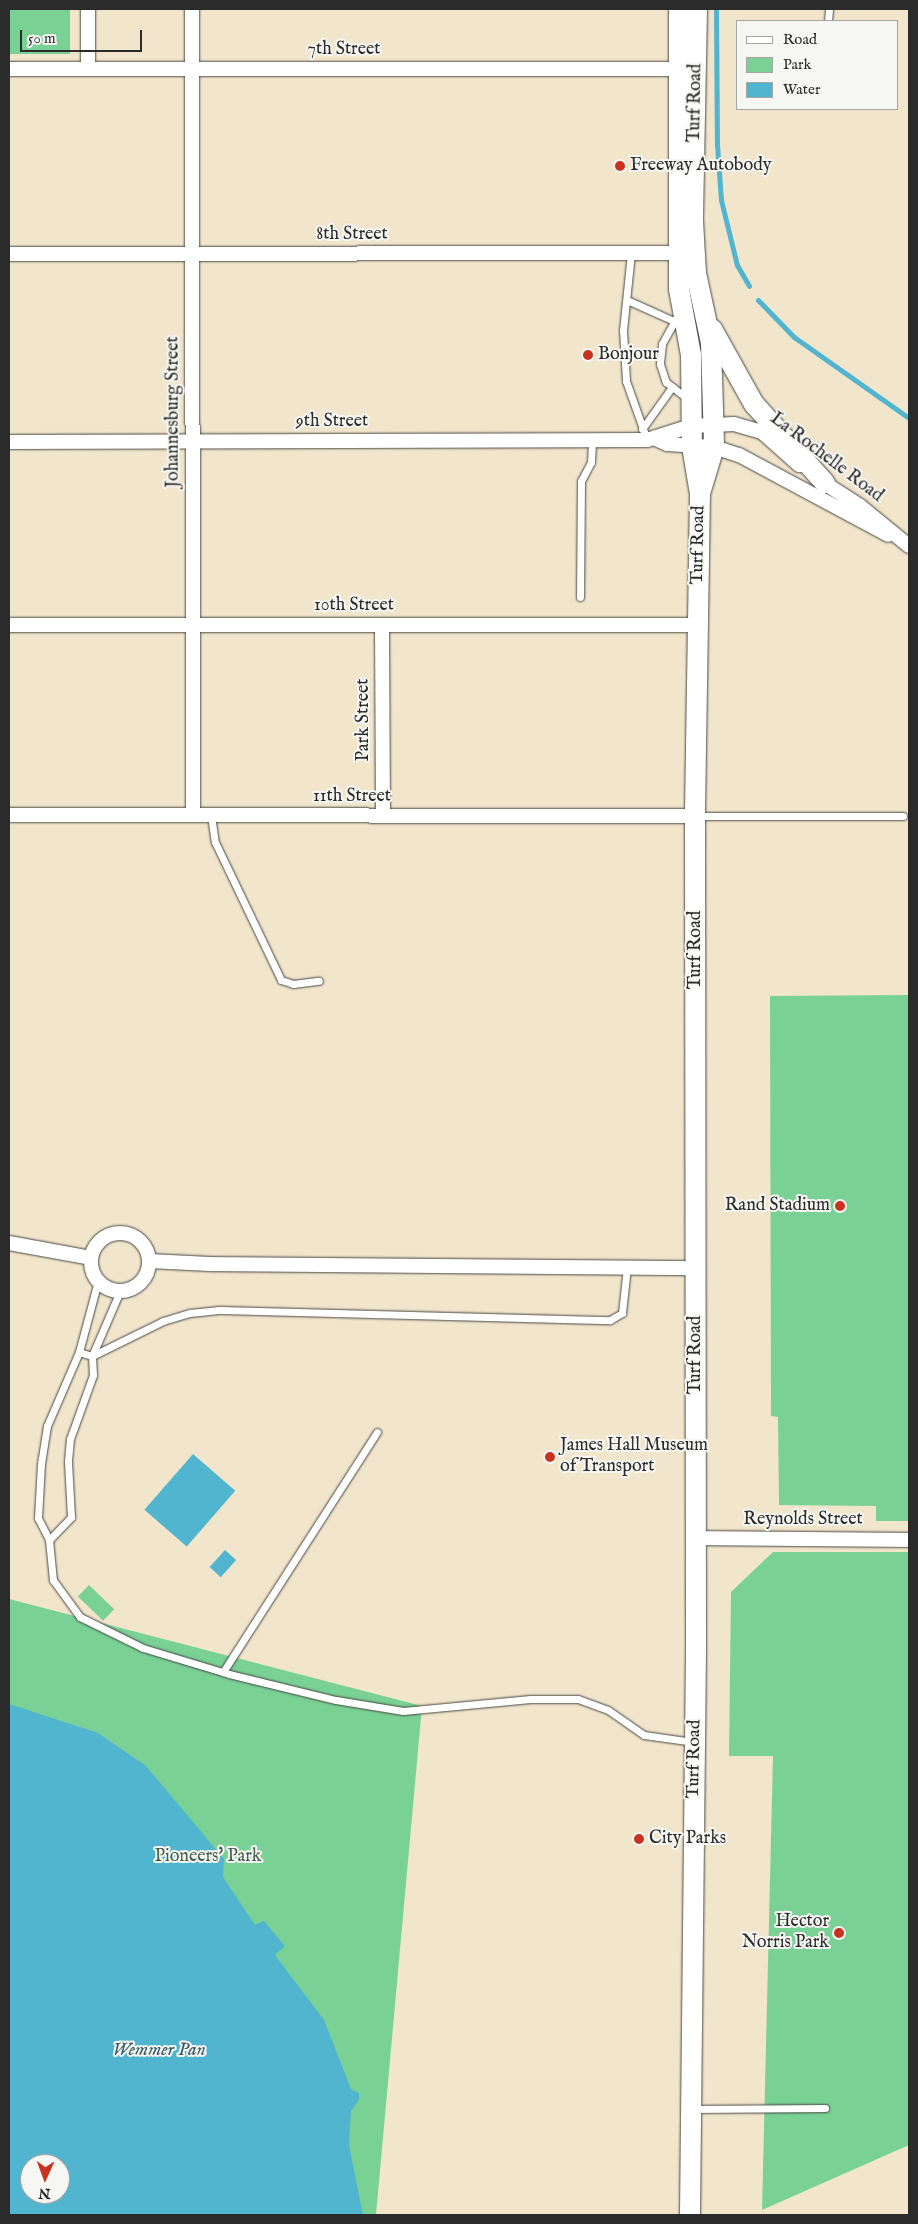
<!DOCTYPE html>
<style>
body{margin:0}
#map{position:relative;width:918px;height:2224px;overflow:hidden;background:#f1e5cc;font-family:"IM FELL English",serif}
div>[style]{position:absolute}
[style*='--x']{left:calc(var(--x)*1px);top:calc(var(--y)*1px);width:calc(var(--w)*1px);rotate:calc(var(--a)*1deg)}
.green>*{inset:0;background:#7ad196;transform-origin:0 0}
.water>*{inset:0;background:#51b5cf;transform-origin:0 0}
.stream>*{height:5px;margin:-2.5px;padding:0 2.5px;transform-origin:2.5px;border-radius:2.5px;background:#51b5cf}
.roads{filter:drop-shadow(0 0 1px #494743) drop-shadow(0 0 1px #494743)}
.lane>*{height:7px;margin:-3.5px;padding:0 3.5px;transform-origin:3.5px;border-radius:3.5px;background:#fff}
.street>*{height:14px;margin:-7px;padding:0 7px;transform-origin:7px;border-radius:7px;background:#fff}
.street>.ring{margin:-7px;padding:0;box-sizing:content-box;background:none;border:14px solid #fff;border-radius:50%}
.secondary>*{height:20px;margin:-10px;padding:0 10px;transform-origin:10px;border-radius:10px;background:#fff}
.dots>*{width:14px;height:14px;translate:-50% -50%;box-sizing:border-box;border:2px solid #f6f6f2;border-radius:50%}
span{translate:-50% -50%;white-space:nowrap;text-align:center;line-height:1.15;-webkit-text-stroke:4px #f6f6f2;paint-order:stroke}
.street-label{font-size:18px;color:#2b2b2b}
.poi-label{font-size:18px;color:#2b2b2b}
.left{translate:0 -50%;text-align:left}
.right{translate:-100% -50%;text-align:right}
.park-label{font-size:18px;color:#435d4b}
.water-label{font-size:19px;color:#385b64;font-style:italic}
.frame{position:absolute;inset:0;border:10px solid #2b2b2b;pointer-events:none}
.legend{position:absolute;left:736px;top:20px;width:162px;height:90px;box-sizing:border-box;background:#f6f6f2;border:1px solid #a5a5a2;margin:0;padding:6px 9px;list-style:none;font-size:15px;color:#2b2b2b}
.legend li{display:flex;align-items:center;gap:10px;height:25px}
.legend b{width:25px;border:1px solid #a5a5a2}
.north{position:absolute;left:20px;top:2154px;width:50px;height:50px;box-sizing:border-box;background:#f6f6f2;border:1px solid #a5a5a2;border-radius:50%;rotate:182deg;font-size:14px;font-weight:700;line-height:20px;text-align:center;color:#2b2b2b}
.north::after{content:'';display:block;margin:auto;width:18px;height:22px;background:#c8321e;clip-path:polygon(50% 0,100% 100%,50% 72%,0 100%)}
.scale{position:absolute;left:20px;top:30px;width:122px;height:22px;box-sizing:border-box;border:2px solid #2b2b2b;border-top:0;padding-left:6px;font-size:15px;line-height:18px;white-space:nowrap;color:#2b2b2b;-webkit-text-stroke:4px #f6f6f2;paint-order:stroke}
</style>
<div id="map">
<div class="green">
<div style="left:9px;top:9px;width:61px;height:45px"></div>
<div style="clip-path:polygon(909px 995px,909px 1521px,876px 1521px,876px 1506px,779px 1505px,778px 1417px,771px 1416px,770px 996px)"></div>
<div style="clip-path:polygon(773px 1552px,909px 1552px,909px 2145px,762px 2210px,773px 1756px,729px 1756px,731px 1592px)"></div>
<div style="left:89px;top:1585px;width:35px;height:16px;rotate:44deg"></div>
<div style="clip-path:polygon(evenodd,9px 1599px,422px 1706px,376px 2215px,9px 2215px,9px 1599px,30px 2164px,60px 2164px,60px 2194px,30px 2194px,30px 2164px)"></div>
</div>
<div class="water">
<div style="left:193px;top:1454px;width:56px;height:74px;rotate:41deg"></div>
<div style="left:225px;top:1550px;width:15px;height:23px;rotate:42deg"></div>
<div style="clip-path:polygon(evenodd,9px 1704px,98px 1733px,146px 1766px,224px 1859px,223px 1877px,255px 1925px,264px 1921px,285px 1946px,275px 1955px,324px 2020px,351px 2089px,359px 2093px,359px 2100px,351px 2111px,349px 2145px,363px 2215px,9px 2215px,9px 1704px,30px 2164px,60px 2164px,60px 2194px,30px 2194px,30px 2164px)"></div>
</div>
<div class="stream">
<div style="--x:716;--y:9;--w:136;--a:89.6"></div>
<div style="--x:717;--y:145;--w:55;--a:85.8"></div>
<div style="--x:721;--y:200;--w:67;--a:76.2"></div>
<div style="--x:737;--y:265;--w:24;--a:60"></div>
<div style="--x:758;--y:300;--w:52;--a:45.8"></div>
<div style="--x:794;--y:337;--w:141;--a:35.2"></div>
</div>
<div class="roads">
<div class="lane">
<div style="--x:828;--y:21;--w:12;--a:-85"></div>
<div style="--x:631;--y:253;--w:77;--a:95.9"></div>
<div style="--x:623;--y:330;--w:51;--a:86.6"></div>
<div style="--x:626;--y:381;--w:63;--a:70.4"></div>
<div style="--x:627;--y:300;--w:51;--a:24.1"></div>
<div style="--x:679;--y:313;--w:35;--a:119"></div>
<div style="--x:662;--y:344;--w:20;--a:96"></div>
<div style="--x:660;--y:364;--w:19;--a:72"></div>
<div style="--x:666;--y:382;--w:28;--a:38"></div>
<div style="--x:642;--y:429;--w:52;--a:-54.5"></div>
<div style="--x:580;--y:597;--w:116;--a:-89.5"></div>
<div style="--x:581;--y:481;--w:21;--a:-62"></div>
<div style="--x:591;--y:462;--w:22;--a:-87"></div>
<div style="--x:211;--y:815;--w:27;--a:82"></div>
<div style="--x:215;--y:842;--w:153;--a:64.4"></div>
<div style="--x:281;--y:980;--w:13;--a:18"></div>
<div style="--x:293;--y:984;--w:26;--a:-7"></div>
<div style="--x:696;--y:816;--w:207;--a:0"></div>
<div style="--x:98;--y:1281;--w:73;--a:105"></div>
<div style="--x:79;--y:1352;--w:81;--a:113.4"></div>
<div style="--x:47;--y:1426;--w:37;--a:99"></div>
<div style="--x:41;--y:1463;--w:55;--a:93.1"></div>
<div style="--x:38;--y:1518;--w:25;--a:63"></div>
<div style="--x:49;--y:1540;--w:40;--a:84.3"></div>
<div style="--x:53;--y:1580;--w:46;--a:53.9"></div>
<div style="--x:80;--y:1617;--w:70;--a:26.2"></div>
<div style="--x:143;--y:1648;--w:90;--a:16.8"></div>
<div style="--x:229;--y:1674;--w:110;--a:13.7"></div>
<div style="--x:336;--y:1700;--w:68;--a:9.3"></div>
<div style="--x:403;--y:1711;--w:128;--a:-5.4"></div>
<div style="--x:530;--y:1699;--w:48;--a:0"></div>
<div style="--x:578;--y:1699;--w:32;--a:20"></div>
<div style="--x:608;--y:1710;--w:44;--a:34.8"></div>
<div style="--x:644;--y:1735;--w:49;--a:8.1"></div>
<div style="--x:79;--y:1352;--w:14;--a:17"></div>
<div style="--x:92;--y:1356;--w:79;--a:-26.2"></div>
<div style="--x:163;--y:1321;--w:28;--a:-17"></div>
<div style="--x:190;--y:1313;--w:31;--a:-6"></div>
<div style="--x:221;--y:1310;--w:389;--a:1.5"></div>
<div style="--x:610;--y:1320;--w:14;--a:-30"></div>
<div style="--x:622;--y:1313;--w:46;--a:-83.8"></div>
<div style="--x:49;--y:1540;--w:32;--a:-46"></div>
<div style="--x:71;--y:1517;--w:56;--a:-93.1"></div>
<div style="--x:68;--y:1461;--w:22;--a:-85"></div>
<div style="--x:70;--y:1439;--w:68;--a:-70.2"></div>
<div style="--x:93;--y:1375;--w:19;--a:-93"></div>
<div style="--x:92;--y:1356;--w:71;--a:-66.7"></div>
<div style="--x:223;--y:1672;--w:285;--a:-57.3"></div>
<div style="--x:694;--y:2109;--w:131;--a:-0.4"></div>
</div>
<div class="street">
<div style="--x:192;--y:9;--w:806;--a:89.93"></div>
<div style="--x:9;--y:69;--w:679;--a:0"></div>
<div style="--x:88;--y:69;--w:60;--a:-90"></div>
<div style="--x:9;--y:254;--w:679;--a:-0.08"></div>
<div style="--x:656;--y:439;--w:12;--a:24"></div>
<div style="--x:667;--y:444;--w:47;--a:3.7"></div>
<div style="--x:714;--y:447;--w:26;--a:18"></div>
<div style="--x:739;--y:455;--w:169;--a:28.2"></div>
<div style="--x:9;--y:442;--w:638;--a:-0.18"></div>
<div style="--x:647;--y:440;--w:46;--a:-17.7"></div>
<div style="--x:691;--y:426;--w:43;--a:-2.7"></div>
<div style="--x:734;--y:424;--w:29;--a:16"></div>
<div style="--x:762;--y:432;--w:50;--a:41.7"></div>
<div style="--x:818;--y:479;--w:50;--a:32.7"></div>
<div style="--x:860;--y:506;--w:63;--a:39.2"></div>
<div style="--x:9;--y:625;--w:689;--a:0"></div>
<div style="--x:382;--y:625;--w:190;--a:89.7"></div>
<div style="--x:9;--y:815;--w:686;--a:0.08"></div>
<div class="ring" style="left:91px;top:1233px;width:44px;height:44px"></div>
<div style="--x:9;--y:1243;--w:83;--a:10.4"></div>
<div style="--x:149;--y:1261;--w:61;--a:2.8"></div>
<div style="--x:210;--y:1264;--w:486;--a:0.5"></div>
<div style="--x:696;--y:1538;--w:213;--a:0.5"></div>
</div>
<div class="secondary">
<div style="--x:679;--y:9;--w:280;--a:90"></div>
<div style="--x:679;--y:289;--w:67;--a:79.7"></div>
<div style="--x:691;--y:355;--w:91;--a:89.4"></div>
<div style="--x:692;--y:446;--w:49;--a:80.5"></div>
<div style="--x:700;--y:494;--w:322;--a:90.9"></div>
<div style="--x:695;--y:816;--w:834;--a:89.93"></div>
<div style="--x:696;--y:1650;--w:565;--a:90.61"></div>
<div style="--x:697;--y:9;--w:212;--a:91.1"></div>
<div style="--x:693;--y:221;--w:52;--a:86.7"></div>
<div style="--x:696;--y:273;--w:72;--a:77.9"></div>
<div style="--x:711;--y:343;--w:104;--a:88.3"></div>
<div style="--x:714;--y:447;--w:45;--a:106.8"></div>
<div style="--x:712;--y:329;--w:86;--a:60.8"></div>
<div style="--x:754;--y:404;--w:106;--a:48.1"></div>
</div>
</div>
<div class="dots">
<div style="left:620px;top:166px;background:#c8321e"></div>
<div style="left:588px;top:355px;background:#c8321e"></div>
<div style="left:840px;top:1206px;background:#c8321e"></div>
<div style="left:550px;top:1457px;background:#c8321e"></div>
<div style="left:639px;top:1839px;background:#c8321e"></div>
<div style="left:839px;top:1933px;background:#c8321e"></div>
</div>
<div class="street-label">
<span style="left:344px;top:50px">7th Street</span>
<span style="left:696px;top:103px;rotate:-89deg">Turf Road</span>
<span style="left:352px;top:235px">8th Street</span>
<span style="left:174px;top:412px;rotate:-90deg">Johannesburg Street</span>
<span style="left:332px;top:422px">9th Street</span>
<span style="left:826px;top:458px;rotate:37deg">La Rochelle Road</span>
<span style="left:699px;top:545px;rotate:-89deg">Turf Road</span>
<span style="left:354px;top:606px">10th Street</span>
<span style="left:364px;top:720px;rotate:-90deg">Park Street</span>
<span style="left:352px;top:797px">11th Street</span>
<span style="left:696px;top:950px;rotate:-90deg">Turf Road</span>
<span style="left:696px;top:1355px;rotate:-90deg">Turf Road</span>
<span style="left:803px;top:1520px">Reynolds Street</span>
<span style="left:695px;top:1759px;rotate:-89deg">Turf Road</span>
</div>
<div class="poi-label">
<span class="left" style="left:630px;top:166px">Freeway Autobody</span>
<span class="left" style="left:598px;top:355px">Bonjour</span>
<span class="right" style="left:830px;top:1206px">Rand Stadium</span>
<span class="left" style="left:560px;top:1457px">James Hall Museum<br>of Transport</span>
<span class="left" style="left:649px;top:1839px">City Parks</span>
<span class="right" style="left:829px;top:1933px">Hector<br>Norris Park</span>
</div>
<div class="park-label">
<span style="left:208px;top:1857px">Pioneers' Park</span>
</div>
<div class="water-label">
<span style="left:159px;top:2051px">Wemmer Pan</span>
</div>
<div class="frame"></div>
<ul class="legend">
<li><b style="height:6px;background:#fff"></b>Road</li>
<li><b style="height:14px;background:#7ad196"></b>Park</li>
<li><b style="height:14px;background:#51b5cf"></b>Water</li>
</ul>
<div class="north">N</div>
<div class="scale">50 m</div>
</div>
